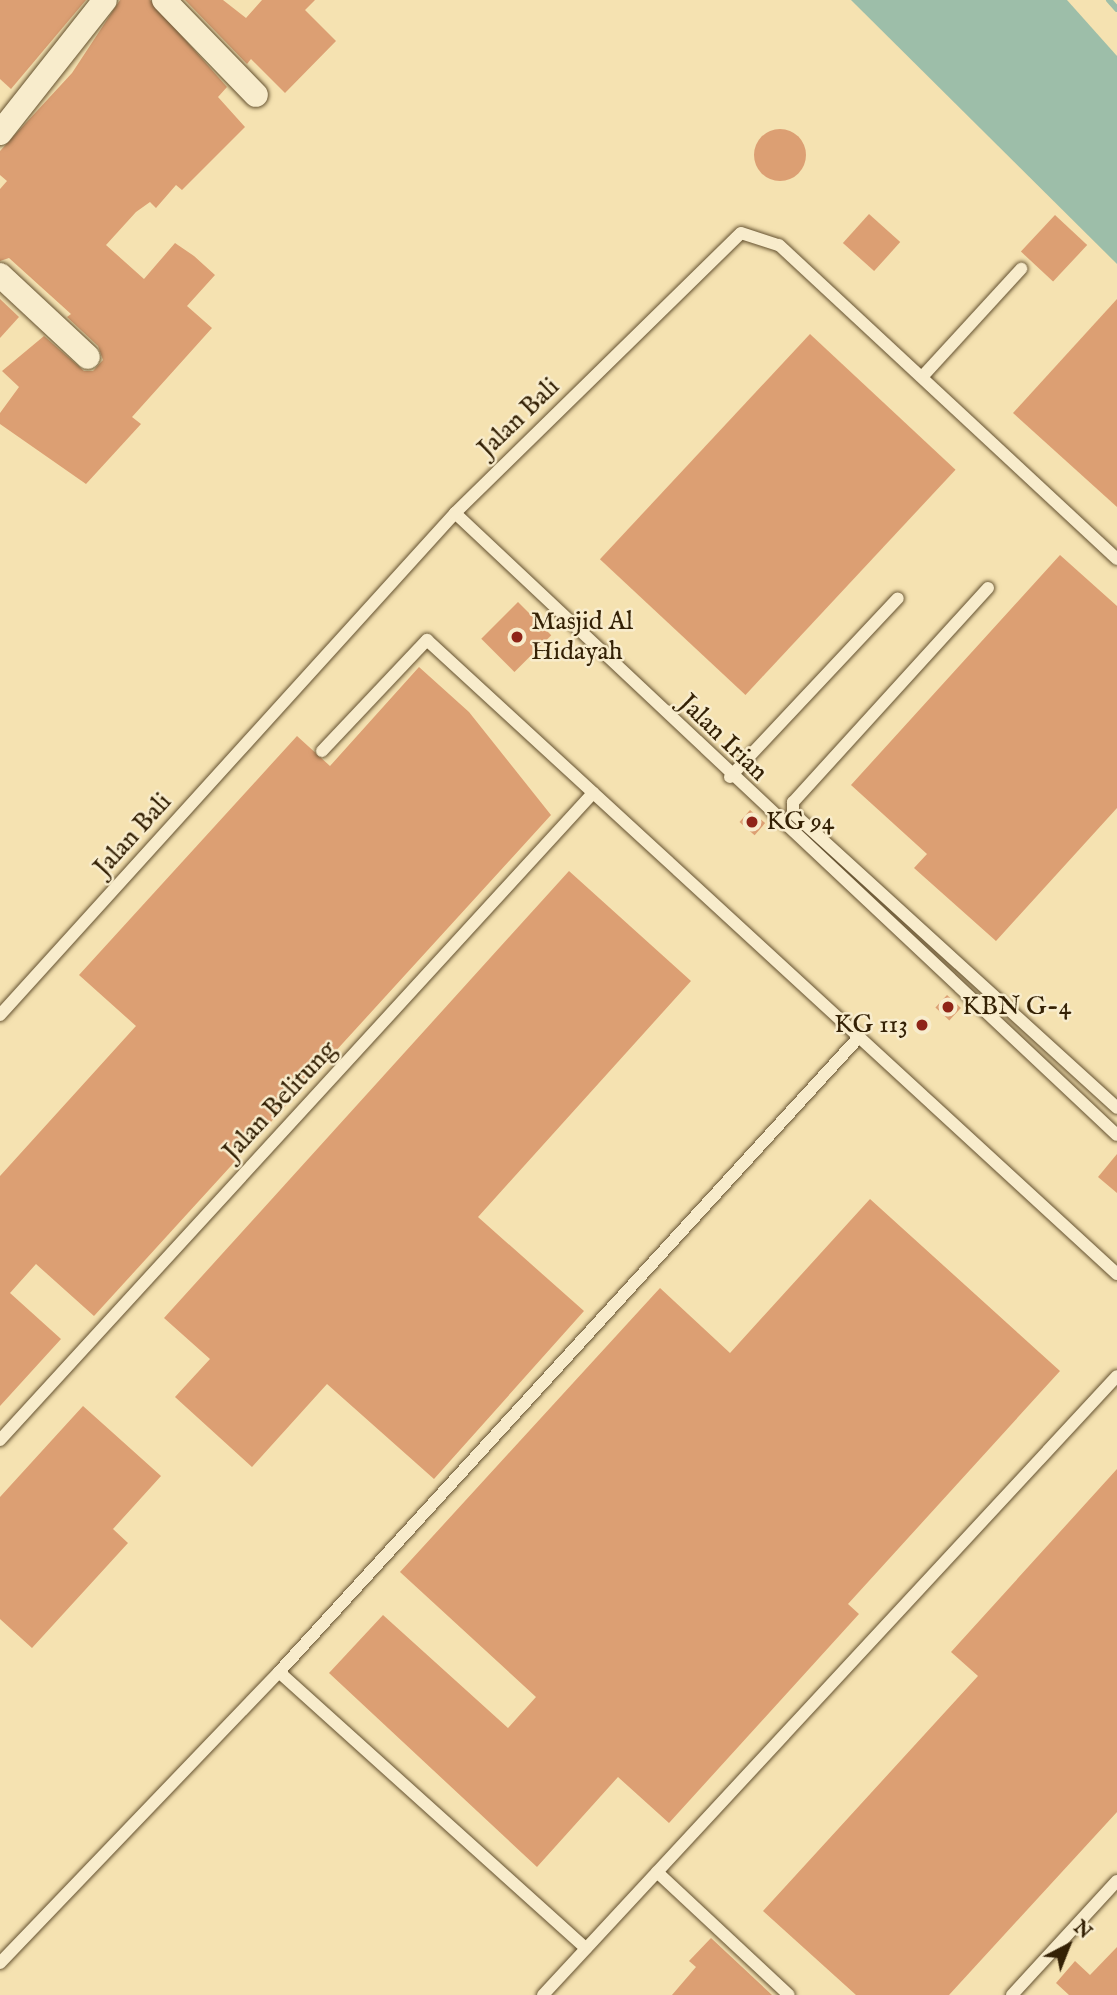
<!DOCTYPE html>
<style>
body{margin:0}
#map{position:relative;width:1117px;height:1995px;overflow:hidden;background:#f5e2b1;font-family:"IM FELL English",serif}
div>[style]{position:absolute}
[style*='--x']{left:calc(var(--x)*1px);top:calc(var(--y)*1px);width:calc(var(--w)*1px);rotate:calc(var(--a)*1deg)}
.water>*{inset:0;background:#9dbea9}
.stream>*{height:6px;margin:-3px;padding:0 3px;transform-origin:3px;border-radius:3px;background:#9dbea9}
.building>*{inset:0;background:#dc9f73;transform-origin:0 0}
.round{border-radius:50%}
.roads{filter:drop-shadow(0 0 2px #645130) drop-shadow(0 0 2px #645130)}
.lane>*{height:12px;margin:-6px;padding:0 6px;transform-origin:6px;border-radius:6px;background:#f8eccc}
.street>*{height:24px;margin:-12px;padding:0 12px;transform-origin:12px;border-radius:12px;background:#f8eccc}
.dots>*{width:19px;height:19px;translate:-50% -50%;box-sizing:border-box;border:4px solid #f8eccc;border-radius:50%}
span{translate:-50% -50%;white-space:nowrap;text-align:center;line-height:1.15;-webkit-text-stroke:5px #f8eccc;paint-order:stroke}
.street-label{font-size:26px;color:#342105}
.poi-label{font-size:26px;color:#342105}
.left{translate:0 -50%;text-align:left}
.right{translate:-100% -50%;text-align:right}
.north{position:absolute;left:1033px;top:1911px;width:70px;height:70px;-webkit-text-stroke:5px #f8eccc;paint-order:stroke;rotate:42deg;font-size:19px;font-weight:700;line-height:28px;text-align:center;color:#342105}
.north::after{content:'';display:block;margin:auto;width:24px;height:32px;background:#342105;clip-path:polygon(50% 0,100% 100%,50% 72%,0 100%)}
</style>
<div id="map">
<div class="water">
<div style="clip-path:polygon(851px 0,1067px 0,1117px 56px,1117px 264px)"></div>
</div>
<div class="stream">
<div style="--x:1109;--y:0;--w:12;--a:48"></div>
</div>
<div class="building">
<div style="clip-path:polygon(0 0,86px 0,11px 89px,0 79px)"></div>
<div style="clip-path:polygon(120px 0,150px 0,227px 87px,218px 97px,245px 127px,182px 190px,176px 185px,156px 208px,150px 202px,136px 212px,106px 245px,144px 279px,175px 243px,194px 256px,215px 275px,187px 306px,212px 328px,132px 417px,141px 424px,86px 484px,0 424px,0 413px,19px 387px,2px 371px,44px 336px,84px 371px,93px 371px,103px 360px,98px 346px,67px 317px,71px 314px,9px 258px,0 261px,0 189px,7px 181px,0 175px,0 151px,72px 73px)"></div>
<div style="clip-path:polygon(185px 0,223px 0,246px 18px,262px 0,315px 0,305px 10px,336px 41px,285px 93px,251px 59px,247px 64px)"></div>
<div class="round" style="left:754px;top:129px;width:52px;height:52px"></div>
<div style="left:869px;top:214px;width:42px;height:39px;rotate:42deg"></div>
<div style="left:1055px;top:215px;width:44px;height:50px;rotate:43deg"></div>
<div style="clip-path:polygon(0 299px,19px 317px,0 338px)"></div>
<div style="clip-path:polygon(1117px 299px,1117px 507px,1013px 413px)"></div>
<div style="left:810px;top:334px;width:199px;height:308px;rotate:43deg"></div>
<div style="clip-path:polygon(1060px 555px,1117px 606px,1117px 808px,996px 941px,914px 868px,927px 854px,851px 785px)"></div>
<div style="left:518px;top:602px;width:47px;height:52px;rotate:45deg"></div>
<div style="clip-path:polygon(419px 667px,469px 712px,551px 815px,94px 1316px,36px 1264px,10px 1293px,61px 1339px,0 1406px,0 1176px,136px 1026px,79px 975px,297px 736px,330px 766px)"></div>
<div style="left:750px;top:810px;width:20px;height:16px;rotate:41deg"></div>
<div style="clip-path:polygon(569px 871px,691px 981px,478px 1217px,584px 1311px,434px 1479px,327px 1384px,252px 1467px,175px 1397px,210px 1359px,164px 1318px)"></div>
<div style="left:947px;top:995px;width:19px;height:17px;rotate:43deg"></div>
<div style="clip-path:polygon(1117px 1154px,1117px 1193px,1098px 1177px)"></div>
<div style="clip-path:polygon(870px 1199px,1060px 1371px,848px 1604px,859px 1614px,669px 1823px,618px 1777px,537px 1867px,329px 1673px,383px 1615px,508px 1728px,536px 1697px,400px 1572px,660px 1288px,730px 1353px)"></div>
<div style="clip-path:polygon(83px 1406px,161px 1476px,113px 1529px,128px 1543px,32px 1648px,0 1619px,0 1497px)"></div>
<div style="clip-path:polygon(1117px 1469px,1117px 1812px,949px 1995px,856px 1995px,763px 1911px,978px 1676px,951px 1652px)"></div>
<div style="clip-path:polygon(711px 1938px,772px 1995px,672px 1995px,696px 1967px,689px 1961px)"></div>
<div style="clip-path:polygon(1117px 1947px,1117px 1995px,1069px 1995px,1056px 1983px,1075px 1961px,1090px 1975px)"></div>
</div>
<div class="roads">
<div class="lane">
<div style="--x:922;--y:377;--w:147;--a:-47.5"></div>
<div style="--x:455;--y:513;--w:908;--a:43.22"></div>
<div style="--x:988;--y:588;--w:290;--a:132.3"></div>
<div style="--x:793;--y:802;--w:11;--a:90"></div>
<div style="--x:793;--y:813;--w:438;--a:42.3"></div>
<div style="--x:322;--y:751;--w:153;--a:-46.6"></div>
<div style="--x:427;--y:640;--w:937;--a:42.58"></div>
<div style="--x:730;--y:777;--w:245;--a:-46.8"></div>
<div style="--x:0;--y:1015;--w:678;--a:-47.81"></div>
<div style="--x:455;--y:513;--w:400;--a:-44.4"></div>
<div style="--x:741;--y:233;--w:40;--a:18"></div>
<div style="--x:779;--y:245;--w:461;--a:42.9"></div>
<div style="--x:0;--y:1440;--w:878;--a:-47.49"></div>
<div style="--x:279;--y:1672;--w:413;--a:42"></div>
<div style="--x:657;--y:1872;--w:180;--a:43"></div>
<div style="--x:0;--y:1963;--w:403;--a:-46.2"></div>
<div style="--x:279;--y:1672;--w:860;--a:-47.59"></div>
<div style="--x:543;--y:1995;--w:844;--a:-47.16"></div>
<div style="--x:1012;--y:1995;--w:155;--a:-47.4"></div>
</div>
<div class="street">
<div style="--x:164;--y:0;--w:132;--a:45.9"></div>
<div style="--x:0;--y:133;--w:169;--a:-51.7"></div>
<div style="--x:0;--y:275;--w:120;--a:43"></div>
</div>
</div>
<div class="dots">
<div style="left:517px;top:637px;background:#8f2418"></div>
<div style="left:752px;top:822px;background:#8f2418"></div>
<div style="left:948px;top:1007px;background:#8f2418"></div>
<div style="left:922px;top:1025px;background:#8f2418"></div>
</div>
<div class="street-label">
<span style="left:519px;top:418px;rotate:-44deg">Jalan Bali</span>
<span style="left:723px;top:738px;rotate:44deg">Jalan Irian</span>
<span style="left:133px;top:835px;rotate:-48deg">Jalan Bali</span>
<span style="left:280px;top:1101px;rotate:-47deg">Jalan Belitung</span>
</div>
<div class="poi-label">
<span class="left" style="left:531px;top:637px">Masjid Al<br>Hidayah</span>
<span class="left" style="left:766px;top:822px">KG 94</span>
<span class="left" style="left:962px;top:1007px">KBN G-4</span>
<span class="right" style="left:908px;top:1025px">KG 113</span>
</div>
<div class="north">N</div>
</div>
